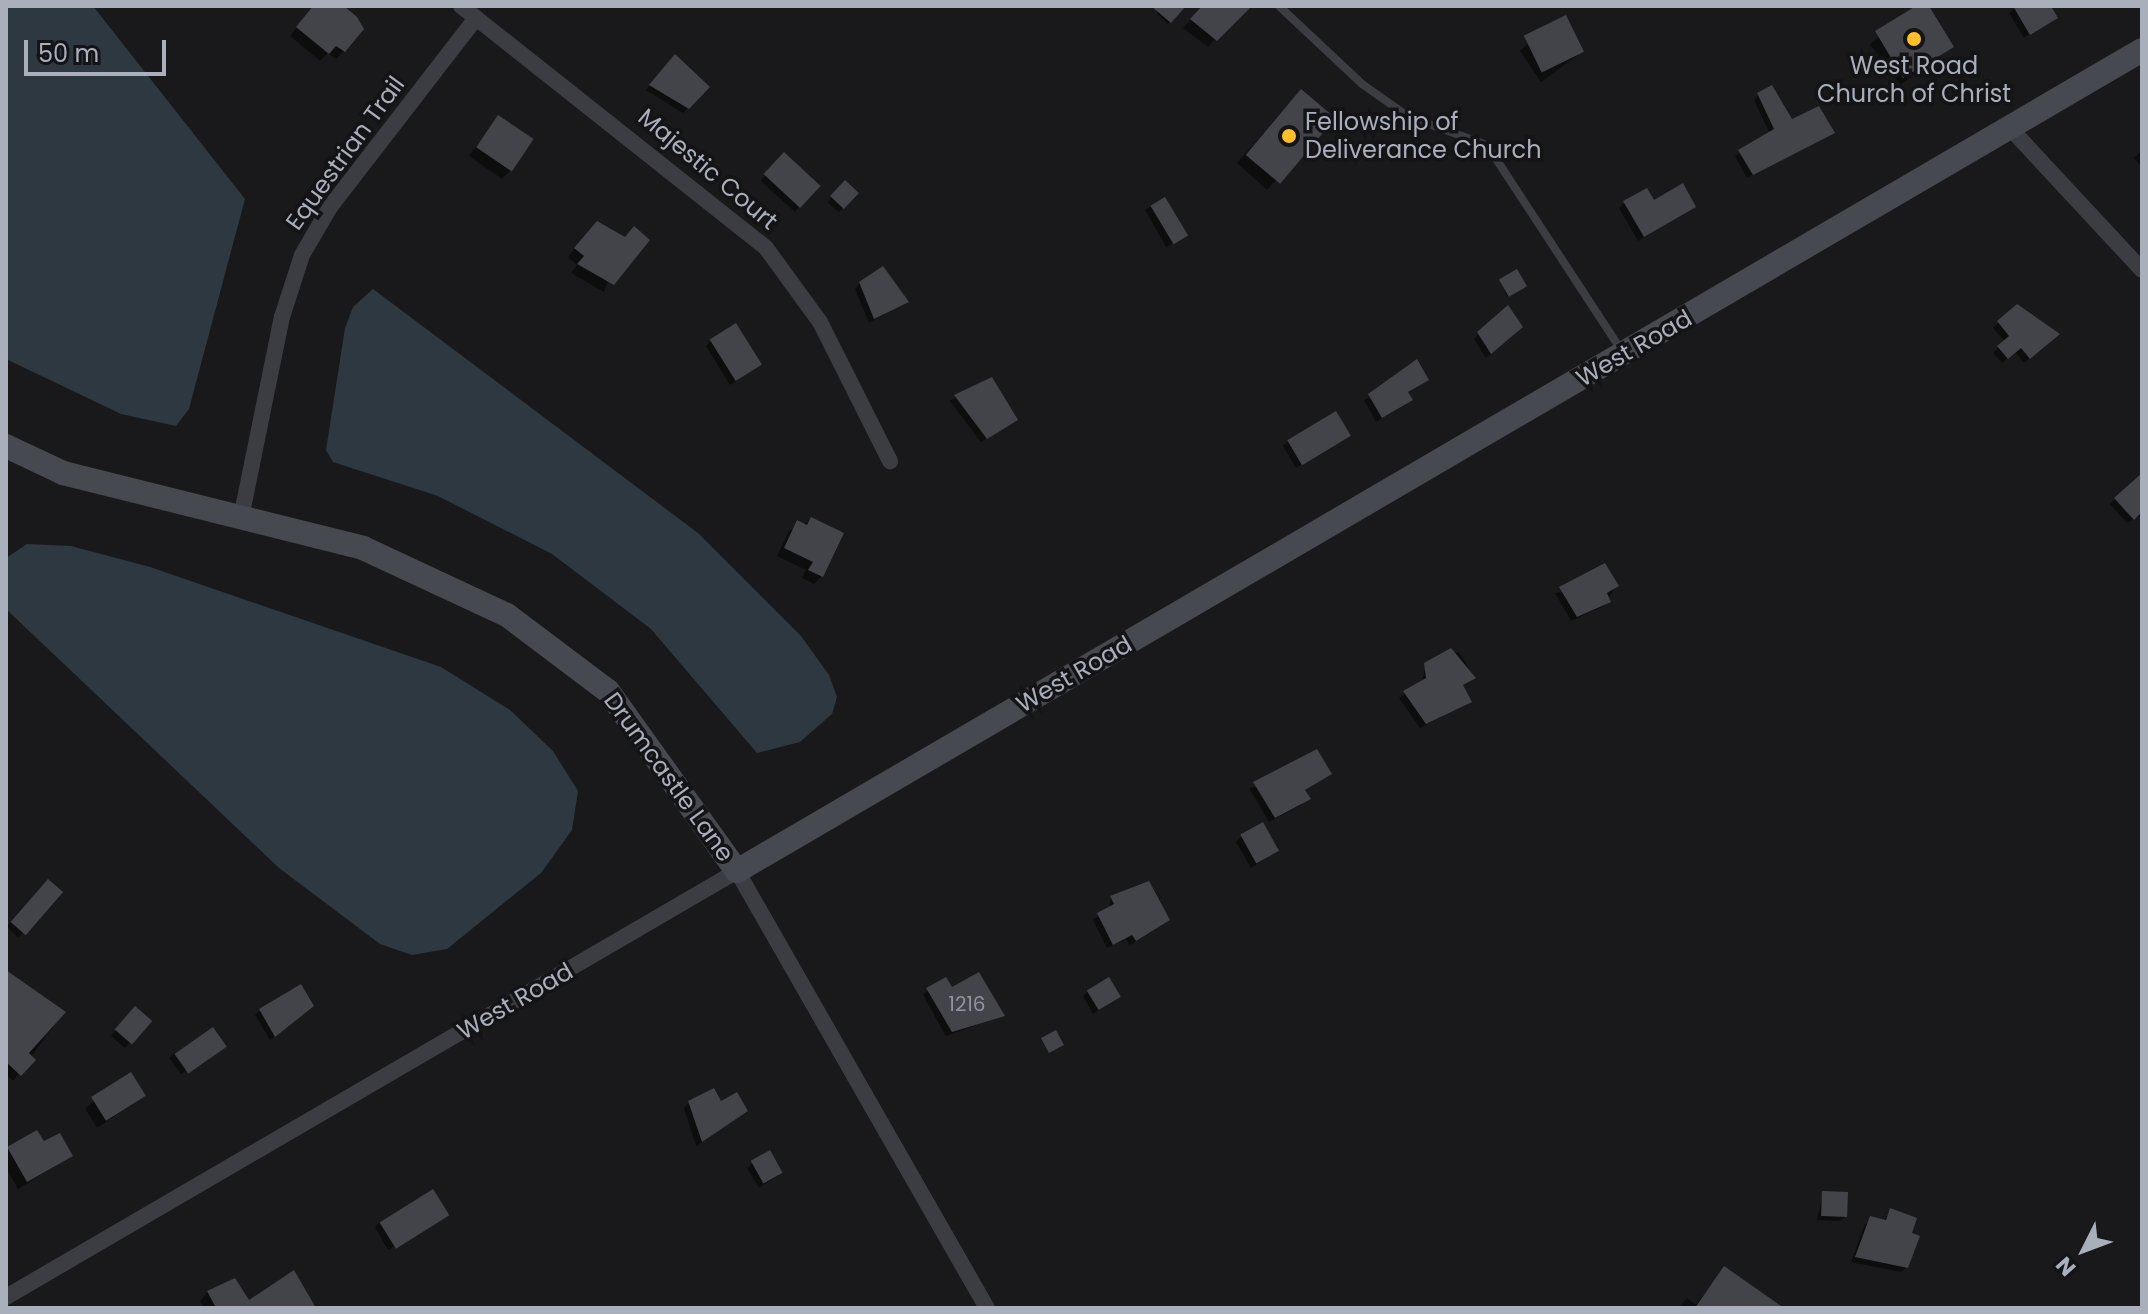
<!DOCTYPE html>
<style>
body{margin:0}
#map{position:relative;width:2148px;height:1314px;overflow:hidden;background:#19191b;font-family:Poppins,sans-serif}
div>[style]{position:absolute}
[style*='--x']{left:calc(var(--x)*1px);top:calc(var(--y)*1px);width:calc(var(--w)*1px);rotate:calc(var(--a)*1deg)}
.water>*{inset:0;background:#2d3841}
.shadow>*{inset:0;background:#0007;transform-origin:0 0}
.building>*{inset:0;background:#434449;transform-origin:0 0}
.lane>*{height:8px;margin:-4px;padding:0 4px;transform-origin:4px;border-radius:4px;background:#3c3c43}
.street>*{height:16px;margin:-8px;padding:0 8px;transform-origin:8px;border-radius:8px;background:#3c3c43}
.secondary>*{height:24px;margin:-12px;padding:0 12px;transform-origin:12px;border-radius:12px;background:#474951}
.dots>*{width:22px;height:22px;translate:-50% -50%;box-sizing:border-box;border:4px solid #141417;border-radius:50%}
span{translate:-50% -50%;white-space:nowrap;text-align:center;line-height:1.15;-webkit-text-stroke:7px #141417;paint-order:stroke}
.number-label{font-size:20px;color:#90949f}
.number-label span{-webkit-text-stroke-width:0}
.poi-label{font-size:24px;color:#aaafbc}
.left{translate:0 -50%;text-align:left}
.street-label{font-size:24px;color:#aaafbc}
.frame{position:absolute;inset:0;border:8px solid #aaafbc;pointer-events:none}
.north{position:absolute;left:2044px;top:1210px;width:80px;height:80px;-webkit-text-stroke:6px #141417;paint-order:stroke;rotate:228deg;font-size:22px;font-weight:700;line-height:32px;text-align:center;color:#aaafbc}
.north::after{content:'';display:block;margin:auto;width:28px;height:36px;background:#aaafbc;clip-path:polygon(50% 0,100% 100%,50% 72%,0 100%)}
.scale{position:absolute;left:24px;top:40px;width:142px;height:36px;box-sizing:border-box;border:4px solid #aaafbc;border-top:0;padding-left:10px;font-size:24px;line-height:28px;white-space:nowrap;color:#aaafbc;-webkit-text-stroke:6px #141417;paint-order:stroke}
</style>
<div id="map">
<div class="water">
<div style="clip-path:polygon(6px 6px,93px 6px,245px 199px,189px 409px,176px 426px,121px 414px,6px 359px)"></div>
<div style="clip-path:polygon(373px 289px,698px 533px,801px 636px,829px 675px,837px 697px,832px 714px,800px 742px,757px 753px,651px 629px,552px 554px,438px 496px,333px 462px,326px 450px,345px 328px,353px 307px)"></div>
<div style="clip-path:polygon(27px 544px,71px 546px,150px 567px,441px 667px,510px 710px,553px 751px,578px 791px,572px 830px,541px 873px,447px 949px,412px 955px,380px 944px,279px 868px,6px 609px,6px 558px)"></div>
</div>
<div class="shadow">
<div style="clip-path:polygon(314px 6px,341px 6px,344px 51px,336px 59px,328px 53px,320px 61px,290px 36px)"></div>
<div style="clip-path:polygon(1164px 6px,1179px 12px,1168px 24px,1157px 14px)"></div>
<div style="clip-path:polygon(1204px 6px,1244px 6px,1208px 47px,1183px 28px)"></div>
<div style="left:1920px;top:6px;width:51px;height:63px;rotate:53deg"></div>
<div style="clip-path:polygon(2017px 6px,2050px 6px,2055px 18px,2024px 38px,2009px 13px)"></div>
<div style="clip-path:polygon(1528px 43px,1582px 52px,1541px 82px,1520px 51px)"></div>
<div style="clip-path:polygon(676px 57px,707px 87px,683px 113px,646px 90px)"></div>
<div style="clip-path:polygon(1759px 95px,1791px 122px,1833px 133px,1747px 178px,1735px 156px,1770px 134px,1754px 100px)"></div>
<div style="clip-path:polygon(1293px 100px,1332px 118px,1267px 190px,1237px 163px)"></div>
<div style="clip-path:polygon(499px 117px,510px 171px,502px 179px,469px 156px)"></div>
<div style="clip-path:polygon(2142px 150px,2142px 168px,2134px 158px)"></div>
<div style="left:784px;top:155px;width:46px;height:35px;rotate:42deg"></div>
<div style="left:845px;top:183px;width:15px;height:26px;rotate:42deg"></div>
<div style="left:1164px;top:199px;width:43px;height:22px;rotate:60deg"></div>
<div style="clip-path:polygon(1624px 203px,1653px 203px,1694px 206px,1638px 241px,1619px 208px)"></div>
<div style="clip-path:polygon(589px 232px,624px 238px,604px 292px,571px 273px,577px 265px,568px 257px)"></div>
<div style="clip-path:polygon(1501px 282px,1523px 287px,1507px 297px)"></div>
<div style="clip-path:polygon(860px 283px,906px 302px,869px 323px,855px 289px)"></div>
<div style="clip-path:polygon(2016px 306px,2058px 334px,2024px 363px,2015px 352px,2002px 363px,1993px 353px,2005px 342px,1993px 328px)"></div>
<div style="clip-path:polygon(1507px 307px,1515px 332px,1486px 358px,1474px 339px)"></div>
<div style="clip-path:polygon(711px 341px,760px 365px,730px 385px,706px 346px)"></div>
<div style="clip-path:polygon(991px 379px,1015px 420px,981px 442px,950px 401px)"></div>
<div style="clip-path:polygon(1426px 380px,1407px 393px,1405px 405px,1376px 422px,1364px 400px)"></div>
<div style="clip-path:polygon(1348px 436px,1296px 468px,1283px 446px,1288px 441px)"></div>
<div style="clip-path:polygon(2142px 475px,2142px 515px,2127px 523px,2110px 504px)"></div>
<div style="clip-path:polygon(811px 520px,822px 576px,814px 584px,802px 578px,806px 570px,777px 556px,789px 531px)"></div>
<div style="clip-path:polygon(1616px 586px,1604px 606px,1571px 621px,1555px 593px)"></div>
<div style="clip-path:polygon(1459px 652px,1474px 677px,1461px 687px,1470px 702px,1420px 728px,1399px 698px,1422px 682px,1426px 665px)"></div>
<div style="clip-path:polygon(1330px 774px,1304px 791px,1303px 804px,1269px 822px,1249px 788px)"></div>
<div style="clip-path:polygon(1241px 837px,1277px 851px,1251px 868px,1236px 842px)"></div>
<div style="left:48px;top:882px;width:16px;height:61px;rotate:43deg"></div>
<div style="clip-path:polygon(1111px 898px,1162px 925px,1130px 945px,1126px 939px,1107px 948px,1093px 920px,1109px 909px)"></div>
<div style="clip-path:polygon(928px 990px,952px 990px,1002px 1016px,946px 1036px,923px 995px)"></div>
<div style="clip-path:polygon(1088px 991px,1118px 997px,1093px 1014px,1083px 996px)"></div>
<div style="clip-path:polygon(6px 1001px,63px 1013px,13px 1081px,6px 1074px)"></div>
<div style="clip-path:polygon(260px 1010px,307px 1011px,270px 1040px,255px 1015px)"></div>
<div style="clip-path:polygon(130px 1014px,149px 1021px,125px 1048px,111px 1036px)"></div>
<div style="clip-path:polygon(224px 1047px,181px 1074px,169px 1058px,174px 1053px)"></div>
<div style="clip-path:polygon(130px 1074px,144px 1096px,97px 1128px,85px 1108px)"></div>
<div style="clip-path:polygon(689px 1102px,720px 1104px,740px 1116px,696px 1146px,684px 1108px)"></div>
<div style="clip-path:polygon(8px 1149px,71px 1156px,18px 1189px,6px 1168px)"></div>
<div style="clip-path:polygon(752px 1163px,781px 1173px,759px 1188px,747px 1168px)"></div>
<div style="clip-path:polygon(1823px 1193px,1846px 1216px,1840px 1221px,1817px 1220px)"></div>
<div style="clip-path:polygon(1891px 1210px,1910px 1234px,1907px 1267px,1901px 1272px,1851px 1262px,1865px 1224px,1883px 1221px)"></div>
<div style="clip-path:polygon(441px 1219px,388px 1250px,375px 1227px,380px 1222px)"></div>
<div style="clip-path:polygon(1724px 1269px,1764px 1308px,1678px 1308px,1687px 1298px,1696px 1305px)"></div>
<div style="clip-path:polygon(234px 1280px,248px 1303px,308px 1308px,204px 1308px,200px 1301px,208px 1292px)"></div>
</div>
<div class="building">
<div style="clip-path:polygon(313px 6px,344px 6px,357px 17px,364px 29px,345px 52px,336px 46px,329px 54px,296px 27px)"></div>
<div style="clip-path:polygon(1151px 6px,1186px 6px,1171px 23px)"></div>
<div style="clip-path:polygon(1202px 6px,1252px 6px,1217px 41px,1190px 19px)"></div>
<div style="clip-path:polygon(1916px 6px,1929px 6px,1954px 47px,1903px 78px,1875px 31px)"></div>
<div style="clip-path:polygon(2013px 6px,2051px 6px,2058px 18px,2030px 35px)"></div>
<div style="left:1566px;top:15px;width:41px;height:47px;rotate:64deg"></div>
<div style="clip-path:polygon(675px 54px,710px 87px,689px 109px,649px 85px)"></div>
<div style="clip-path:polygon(1772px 85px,1792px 119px,1819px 106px,1835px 133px,1753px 175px,1738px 150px,1774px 129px,1757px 93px)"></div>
<div style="left:1301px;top:89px;width:45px;height:86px;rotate:40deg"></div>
<div style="left:498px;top:115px;width:43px;height:39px;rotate:34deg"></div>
<div style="left:784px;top:152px;width:50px;height:30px;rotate:43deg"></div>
<div style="left:845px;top:180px;width:19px;height:22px;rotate:43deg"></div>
<div style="clip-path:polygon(1683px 183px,1696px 207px,1644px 237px,1623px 201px,1647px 188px,1654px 200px)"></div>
<div style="left:1165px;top:197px;width:45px;height:17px;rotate:59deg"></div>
<div style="clip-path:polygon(597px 221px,625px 237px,634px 226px,650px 240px,614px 285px,577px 264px,584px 256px,574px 248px)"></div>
<div style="clip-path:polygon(883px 266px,909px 302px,874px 319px,859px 282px)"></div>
<div style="left:1517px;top:269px;width:20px;height:21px;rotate:60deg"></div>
<div style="clip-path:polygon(2017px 304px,2060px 334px,2030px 359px,2021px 348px,2008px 359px,1997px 346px,2009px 336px,1997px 321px)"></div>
<div style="clip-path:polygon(1508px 305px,1523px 327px,1491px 354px,1477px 332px)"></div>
<div style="left:736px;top:323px;width:49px;height:31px;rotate:58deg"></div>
<div style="clip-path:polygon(1417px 359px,1429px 380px,1408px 392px,1413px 400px,1382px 418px,1368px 394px)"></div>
<div style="clip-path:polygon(992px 377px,1018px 420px,987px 439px,954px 395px)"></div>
<div style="left:1336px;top:411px;width:29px;height:57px;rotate:59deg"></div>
<div style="clip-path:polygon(2142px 473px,2142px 512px,2134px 520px,2114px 498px)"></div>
<div style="clip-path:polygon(811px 517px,844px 533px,823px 577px,808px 570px,813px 562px,784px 548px,797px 520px,807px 525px)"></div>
<div style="clip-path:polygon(1605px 563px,1619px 586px,1607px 593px,1611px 602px,1577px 617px,1559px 587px)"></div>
<div style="clip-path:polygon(1451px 648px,1476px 678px,1463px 685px,1472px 702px,1426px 724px,1403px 691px,1426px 678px,1424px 663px)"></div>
<div style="clip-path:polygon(1317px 749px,1332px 774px,1305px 790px,1311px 799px,1275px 818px,1253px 782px)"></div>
<div style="left:1263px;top:822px;width:33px;height:26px;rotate:61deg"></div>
<div style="left:48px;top:879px;width:20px;height:57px;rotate:41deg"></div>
<div style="clip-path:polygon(1149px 881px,1170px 920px,1136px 941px,1132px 935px,1113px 945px,1097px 913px,1114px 904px,1110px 896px)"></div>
<div style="clip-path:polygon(6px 970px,66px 1012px,29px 1053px,36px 1060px,21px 1076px,6px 1062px)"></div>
<div style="clip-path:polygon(979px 972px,1005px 1016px,952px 1032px,926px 988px,946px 977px,952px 987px)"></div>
<div style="left:1109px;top:977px;width:23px;height:26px;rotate:59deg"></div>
<div style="clip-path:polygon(301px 984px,314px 1006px,275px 1037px,259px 1009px)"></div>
<div style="left:135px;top:1006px;width:23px;height:31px;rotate:41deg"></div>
<div style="left:213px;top:1027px;width:24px;height:47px;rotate:55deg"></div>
<div style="left:1056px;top:1030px;width:17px;height:17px;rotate:62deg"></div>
<div style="left:131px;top:1072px;width:28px;height:47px;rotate:58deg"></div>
<div style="clip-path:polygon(714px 1088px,721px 1101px,737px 1092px,748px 1111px,702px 1142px,688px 1101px)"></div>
<div style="clip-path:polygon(37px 1130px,44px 1141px,60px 1133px,73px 1156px,27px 1182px,7px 1147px)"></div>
<div style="left:770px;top:1150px;width:26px;height:22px;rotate:61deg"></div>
<div style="left:433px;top:1189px;width:31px;height:63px;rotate:58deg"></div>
<div style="left:1822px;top:1191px;width:26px;height:25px;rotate:2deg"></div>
<div style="clip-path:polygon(1890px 1208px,1917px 1218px,1912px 1233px,1920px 1236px,1908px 1268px,1855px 1257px,1870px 1216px,1886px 1220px)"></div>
<div style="clip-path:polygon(1724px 1266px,1784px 1308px,1695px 1308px)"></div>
<div style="clip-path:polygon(294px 1270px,316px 1308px,216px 1308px,207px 1291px,235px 1278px,249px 1300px)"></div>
</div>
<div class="lane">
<div style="--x:1279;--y:6;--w:114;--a:43.2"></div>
<div style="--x:1362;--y:84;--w:57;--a:35.1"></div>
<div style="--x:1409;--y:117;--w:83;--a:19.7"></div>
<div style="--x:1487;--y:145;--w:245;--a:56.8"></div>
</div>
<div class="street">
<div style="--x:461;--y:6;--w:389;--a:38.4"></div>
<div style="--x:766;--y:248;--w:92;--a:53.9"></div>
<div style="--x:820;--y:322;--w:156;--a:63.3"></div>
<div style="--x:2010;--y:128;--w:194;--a:47.1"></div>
<div style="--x:241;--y:518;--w:205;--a:-78.5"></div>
<div style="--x:282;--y:317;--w:65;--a:-72.1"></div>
<div style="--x:302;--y:255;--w:56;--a:-59.7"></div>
<div style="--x:330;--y:207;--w:239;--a:-52.3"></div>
<div style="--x:6;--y:1297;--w:846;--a:-30.23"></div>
<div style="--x:737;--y:871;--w:503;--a:60.23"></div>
</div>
<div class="secondary">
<div style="--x:6;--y:446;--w:63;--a:25.3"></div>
<div style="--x:63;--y:473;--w:309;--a:14"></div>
<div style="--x:363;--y:548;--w:159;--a:25"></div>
<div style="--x:507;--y:615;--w:126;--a:37"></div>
<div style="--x:608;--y:691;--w:221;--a:54.4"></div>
<div style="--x:737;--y:871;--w:1627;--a:-30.3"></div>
</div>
<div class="dots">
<div style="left:1914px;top:39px;background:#ffbf2d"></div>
<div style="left:1289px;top:136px;background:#ffbf2d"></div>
</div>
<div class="number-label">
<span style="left:967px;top:1004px">1216</span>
</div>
<div class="poi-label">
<span style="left:1914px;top:80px">West Road<br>Church of Christ</span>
<span class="left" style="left:1305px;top:136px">Fellowship of<br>Deliverance Church</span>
</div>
<div class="street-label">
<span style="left:345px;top:153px;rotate:-54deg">Equestrian Trail</span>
<span style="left:708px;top:169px;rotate:40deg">Majestic Court</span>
<span style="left:1634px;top:348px;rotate:-30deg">West Road</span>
<span style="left:1074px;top:674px;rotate:-30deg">West Road</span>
<span style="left:669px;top:777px;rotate:54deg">Drumcastle Lane</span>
<span style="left:515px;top:1001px;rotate:-30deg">West Road</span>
</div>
<div class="frame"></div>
<div class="north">N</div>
<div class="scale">50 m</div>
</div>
